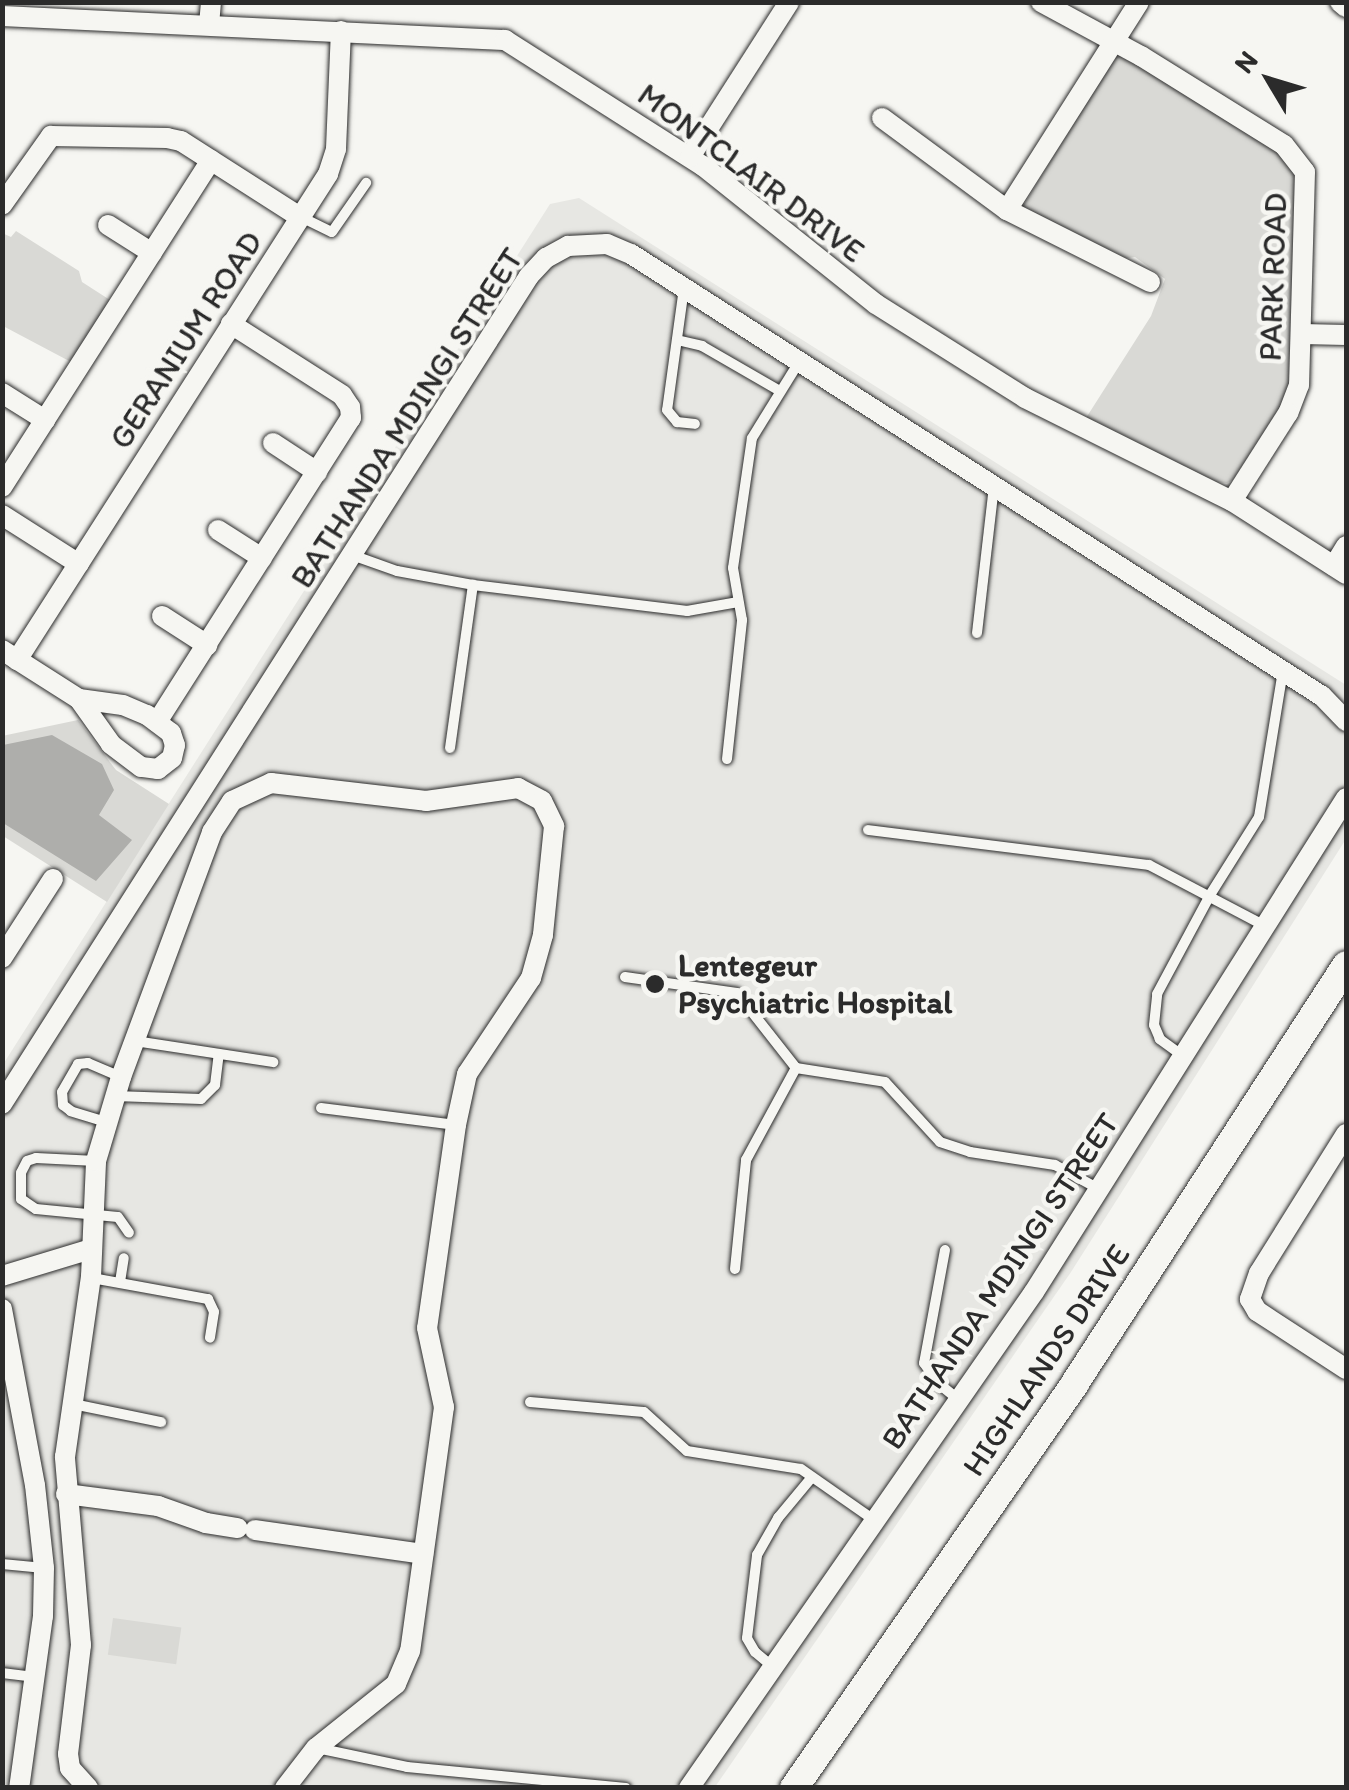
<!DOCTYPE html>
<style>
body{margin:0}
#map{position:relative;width:1349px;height:1790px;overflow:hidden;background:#f6f6f2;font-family:Itim,sans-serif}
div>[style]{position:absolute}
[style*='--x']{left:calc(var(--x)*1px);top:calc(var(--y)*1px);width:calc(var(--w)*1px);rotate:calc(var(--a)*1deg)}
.built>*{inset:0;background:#e7e7e3}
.green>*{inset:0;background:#d9d9d5;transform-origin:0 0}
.water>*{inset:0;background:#aeaeab}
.roads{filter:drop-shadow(0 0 2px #2b2b2b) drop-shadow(0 0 2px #2b2b2b)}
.lane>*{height:10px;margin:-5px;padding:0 5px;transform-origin:5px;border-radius:5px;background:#f6f6f2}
.street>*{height:20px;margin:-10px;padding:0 10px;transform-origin:10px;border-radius:10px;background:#f6f6f2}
.secondary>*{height:28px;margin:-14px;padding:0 14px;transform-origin:14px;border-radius:14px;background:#f6f6f2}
.dots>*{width:28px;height:28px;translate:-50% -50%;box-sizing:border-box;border:5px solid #f6f6f2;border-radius:50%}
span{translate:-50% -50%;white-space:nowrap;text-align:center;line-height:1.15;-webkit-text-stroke:9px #f6f6f2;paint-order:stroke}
.street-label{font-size:32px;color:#2b2b2b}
.poi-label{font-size:32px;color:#2b2b2b;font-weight:700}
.left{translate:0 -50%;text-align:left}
.frame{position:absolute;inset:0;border:5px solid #2b2b2b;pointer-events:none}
.north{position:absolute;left:1219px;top:30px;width:100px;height:100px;-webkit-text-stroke:8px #f6f6f2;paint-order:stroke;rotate:308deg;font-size:28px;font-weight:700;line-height:40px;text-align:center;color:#2b2b2b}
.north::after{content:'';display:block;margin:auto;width:35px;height:45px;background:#2b2b2b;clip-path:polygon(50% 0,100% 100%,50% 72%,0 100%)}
</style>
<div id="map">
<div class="built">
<div style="clip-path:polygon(579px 198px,1346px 685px,1346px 839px,1071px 1272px,715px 1787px,3px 1787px,2px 1066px,550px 204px)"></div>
</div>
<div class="green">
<div style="clip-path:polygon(1124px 55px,1280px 152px,1297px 173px,1292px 382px,1288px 396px,1235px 479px,1227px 483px,1215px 482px,1086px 418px,1151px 316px,1165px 279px,1135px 257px,1121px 259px,1023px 206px,1114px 58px)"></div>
<div style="clip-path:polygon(16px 231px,79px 271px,82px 282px,110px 300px,71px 362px,3px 326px,2px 233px,11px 237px)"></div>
<div style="clip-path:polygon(78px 720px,116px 770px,169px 804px,107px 902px,3px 836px,2px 736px)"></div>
<div style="left:113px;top:1618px;width:69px;height:37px;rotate:8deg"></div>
</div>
<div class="water">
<div style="clip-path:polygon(52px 735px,102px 764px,114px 790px,99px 815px,132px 840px,96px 881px,3px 823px,3px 745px)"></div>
</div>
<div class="roads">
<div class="lane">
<div style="--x:301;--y:217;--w:34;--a:26"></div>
<div style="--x:332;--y:232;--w:60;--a:-55.2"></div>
<div style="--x:684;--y:288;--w:123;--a:97.9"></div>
<div style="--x:667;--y:410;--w:16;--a:50"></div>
<div style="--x:677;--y:422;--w:18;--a:6"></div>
<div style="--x:677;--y:340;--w:26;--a:13"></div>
<div style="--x:702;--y:346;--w:90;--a:30"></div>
<div style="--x:352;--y:555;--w:48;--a:19.6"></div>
<div style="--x:397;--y:571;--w:77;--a:10.4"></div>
<div style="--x:473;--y:585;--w:216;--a:6.9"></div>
<div style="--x:687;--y:611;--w:52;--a:-10"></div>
<div style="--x:977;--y:633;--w:148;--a:-83.4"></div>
<div style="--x:450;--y:748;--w:165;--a:-82"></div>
<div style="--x:727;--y:759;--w:140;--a:-83.8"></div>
<div style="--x:742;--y:620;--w:53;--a:-99.8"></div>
<div style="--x:733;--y:568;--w:131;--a:-81.7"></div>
<div style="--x:752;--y:438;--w:89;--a:-58.3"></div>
<div style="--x:868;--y:830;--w:283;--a:7.1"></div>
<div style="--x:1149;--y:865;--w:131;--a:27.7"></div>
<div style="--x:625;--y:977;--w:113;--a:8.1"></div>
<div style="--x:737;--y:993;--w:95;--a:51.8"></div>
<div style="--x:796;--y:1068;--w:90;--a:8.9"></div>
<div style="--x:885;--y:1082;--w:81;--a:47.5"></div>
<div style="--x:940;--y:1142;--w:32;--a:18"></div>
<div style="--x:970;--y:1152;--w:86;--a:8.7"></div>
<div style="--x:1055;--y:1165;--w:50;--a:28.6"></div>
<div style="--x:135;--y:1041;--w:140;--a:8.7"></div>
<div style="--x:1183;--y:1056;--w:29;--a:-144"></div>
<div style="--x:1160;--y:1039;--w:15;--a:-113"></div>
<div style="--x:1154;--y:1025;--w:31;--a:-84"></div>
<div style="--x:1157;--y:994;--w:112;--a:-61.8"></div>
<div style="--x:1210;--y:895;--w:92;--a:-57.9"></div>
<div style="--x:1259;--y:817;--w:148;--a:-80.7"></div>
<div style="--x:115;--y:1096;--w:86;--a:2"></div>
<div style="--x:201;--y:1099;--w:20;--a:-45"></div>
<div style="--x:215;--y:1085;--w:31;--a:-83"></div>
<div style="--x:321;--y:1108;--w:136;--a:7.2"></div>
<div style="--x:106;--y:1122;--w:37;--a:-163"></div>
<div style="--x:71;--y:1111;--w:10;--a:-143"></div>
<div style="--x:63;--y:1105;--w:13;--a:-94"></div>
<div style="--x:62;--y:1092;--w:32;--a:-60"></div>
<div style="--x:78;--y:1064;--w:10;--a:-6"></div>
<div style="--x:88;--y:1063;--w:36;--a:23"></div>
<div style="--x:96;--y:1161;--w:60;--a:-177.1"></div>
<div style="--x:36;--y:1158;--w:9;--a:162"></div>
<div style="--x:27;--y:1161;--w:13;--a:117"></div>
<div style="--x:21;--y:1173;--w:26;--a:90"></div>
<div style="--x:21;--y:1199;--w:18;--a:34"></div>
<div style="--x:36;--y:1209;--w:82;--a:5.6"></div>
<div style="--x:118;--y:1217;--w:19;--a:55"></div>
<div style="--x:945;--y:1250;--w:115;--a:100.5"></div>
<div style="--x:924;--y:1363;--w:24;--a:55"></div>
<div style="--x:938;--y:1383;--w:27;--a:39"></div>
<div style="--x:735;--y:1269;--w:110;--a:-84.2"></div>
<div style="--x:746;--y:1160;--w:105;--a:-61.5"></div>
<div style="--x:92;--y:1278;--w:118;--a:10.3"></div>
<div style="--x:208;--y:1299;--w:14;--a:65"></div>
<div style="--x:214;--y:1312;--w:26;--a:99"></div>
<div style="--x:120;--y:1282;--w:24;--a:-81"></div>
<div style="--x:530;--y:1402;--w:114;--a:5"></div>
<div style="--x:644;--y:1412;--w:58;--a:42.2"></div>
<div style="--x:687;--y:1451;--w:115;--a:9"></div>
<div style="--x:801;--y:1469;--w:89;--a:34.9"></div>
<div style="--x:73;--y:1404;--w:90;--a:11.6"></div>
<div style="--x:2;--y:1564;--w:42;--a:5.4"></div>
<div style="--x:773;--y:1667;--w:23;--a:-140"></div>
<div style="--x:755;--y:1652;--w:16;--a:-120"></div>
<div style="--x:747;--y:1638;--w:84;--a:-83.1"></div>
<div style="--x:757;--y:1555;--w:43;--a:-60.4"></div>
<div style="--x:778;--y:1518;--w:53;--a:-50.3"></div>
<div style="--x:2;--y:1673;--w:32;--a:7"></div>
<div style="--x:317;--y:1748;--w:92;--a:11.9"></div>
<div style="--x:407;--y:1767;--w:220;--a:5.5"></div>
</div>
<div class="street">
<div style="--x:1041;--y:2;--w:114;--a:28.4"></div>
<div style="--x:1141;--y:56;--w:168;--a:31.9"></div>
<div style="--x:1284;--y:145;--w:34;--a:52"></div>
<div style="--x:1305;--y:172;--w:213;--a:91.6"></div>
<div style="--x:1299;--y:385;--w:30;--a:111"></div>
<div style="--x:1288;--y:413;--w:104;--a:122.5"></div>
<div style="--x:1340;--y:2;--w:8;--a:40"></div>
<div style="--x:2;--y:16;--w:504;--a:2.73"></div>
<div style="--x:505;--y:40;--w:235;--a:32.5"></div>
<div style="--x:703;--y:166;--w:221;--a:38.6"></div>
<div style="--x:876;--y:304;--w:176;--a:32.2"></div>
<div style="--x:1025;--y:398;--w:231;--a:26.5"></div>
<div style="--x:1232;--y:501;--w:135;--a:32.6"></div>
<div style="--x:209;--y:25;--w:23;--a:-85"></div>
<div style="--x:882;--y:118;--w:155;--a:36.4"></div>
<div style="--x:1007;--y:210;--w:160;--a:26.7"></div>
<div style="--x:690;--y:157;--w:184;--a:-57.4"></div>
<div style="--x:2;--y:205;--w:85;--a:-54.6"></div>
<div style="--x:51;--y:136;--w:116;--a:1"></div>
<div style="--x:167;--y:138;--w:14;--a:12"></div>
<div style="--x:181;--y:141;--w:141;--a:32.6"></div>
<div style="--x:1007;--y:210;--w:246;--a:-57.6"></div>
<div style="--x:108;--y:225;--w:52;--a:32.5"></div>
<div style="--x:1302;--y:334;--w:44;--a:1.3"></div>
<div style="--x:2;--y:393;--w:51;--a:32.1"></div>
<div style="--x:273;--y:443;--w:53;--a:33.4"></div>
<div style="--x:2;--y:487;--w:388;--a:-57.4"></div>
<div style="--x:2;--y:515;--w:91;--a:32.5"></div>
<div style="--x:218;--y:530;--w:52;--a:32.5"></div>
<div style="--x:1334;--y:566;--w:23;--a:-59"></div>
<div style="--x:162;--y:616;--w:54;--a:32.8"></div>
<div style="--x:2;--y:650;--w:91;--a:32.5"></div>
<div style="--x:79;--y:699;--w:44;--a:7.8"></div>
<div style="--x:123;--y:705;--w:26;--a:23"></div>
<div style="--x:147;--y:715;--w:30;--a:37"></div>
<div style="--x:171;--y:733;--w:13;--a:72"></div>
<div style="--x:175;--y:745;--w:13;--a:103"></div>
<div style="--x:172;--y:758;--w:18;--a:142"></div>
<div style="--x:158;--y:769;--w:17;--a:-173"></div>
<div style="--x:141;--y:767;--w:38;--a:-143"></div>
<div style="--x:111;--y:744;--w:55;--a:-125.4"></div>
<div style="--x:17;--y:660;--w:577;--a:-57.38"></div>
<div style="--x:328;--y:174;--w:26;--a:-72"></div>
<div style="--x:336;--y:149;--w:118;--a:-87.6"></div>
<div style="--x:157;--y:722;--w:361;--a:-57.5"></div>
<div style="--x:351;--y:418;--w:11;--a:-95"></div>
<div style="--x:350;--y:407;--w:14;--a:-124"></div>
<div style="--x:342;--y:395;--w:132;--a:-147.4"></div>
<div style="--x:2;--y:958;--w:94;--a:-57.2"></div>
<div style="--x:2;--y:1104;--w:981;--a:-57.52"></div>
<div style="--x:529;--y:276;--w:25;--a:-47"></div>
<div style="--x:546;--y:258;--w:25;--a:-29"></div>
<div style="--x:568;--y:246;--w:39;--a:-3"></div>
<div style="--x:607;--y:244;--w:26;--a:23"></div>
<div style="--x:631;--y:254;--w:820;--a:32.61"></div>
<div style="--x:1322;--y:696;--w:35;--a:46"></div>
<div style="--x:1346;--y:1134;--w:164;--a:122"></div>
<div style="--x:1259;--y:1273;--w:28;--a:109"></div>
<div style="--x:1250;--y:1299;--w:14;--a:60"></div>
<div style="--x:1257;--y:1311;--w:106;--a:33.1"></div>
<div style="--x:2;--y:1276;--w:93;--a:-16.9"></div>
<div style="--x:2;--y:1309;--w:179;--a:79.4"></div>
<div style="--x:35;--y:1485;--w:83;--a:83.8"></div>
<div style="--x:44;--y:1568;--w:48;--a:91.2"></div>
<div style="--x:43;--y:1616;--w:174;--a:97.9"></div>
<div style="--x:66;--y:1494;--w:93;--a:7.4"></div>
<div style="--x:158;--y:1506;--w:51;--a:19.5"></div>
<div style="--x:206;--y:1523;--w:32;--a:9"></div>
<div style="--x:255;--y:1530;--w:170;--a:8.1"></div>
<div style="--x:88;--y:1788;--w:27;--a:-132"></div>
<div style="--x:70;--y:1768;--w:14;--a:-98"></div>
<div style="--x:68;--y:1754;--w:110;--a:-83.2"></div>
<div style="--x:81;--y:1645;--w:189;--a:-94.9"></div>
<div style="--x:65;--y:1457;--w:182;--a:-81.8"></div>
<div style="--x:91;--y:1277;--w:116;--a:-87.5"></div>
<div style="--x:96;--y:1161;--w:88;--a:-73.4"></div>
<div style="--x:121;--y:1077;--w:261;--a:-69.6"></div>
<div style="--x:212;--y:832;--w:37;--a:-57"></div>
<div style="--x:232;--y:801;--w:43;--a:-24.8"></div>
<div style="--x:271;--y:783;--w:156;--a:6.6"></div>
<div style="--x:426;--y:801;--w:93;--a:-8"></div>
<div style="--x:518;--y:788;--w:27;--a:28"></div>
<div style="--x:542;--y:801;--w:28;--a:64"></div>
<div style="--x:554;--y:826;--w:110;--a:95.8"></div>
<div style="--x:543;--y:935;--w:45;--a:105.6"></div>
<div style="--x:531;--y:978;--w:115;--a:123.7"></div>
<div style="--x:467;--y:1074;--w:52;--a:102.2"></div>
<div style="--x:456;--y:1125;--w:205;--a:98.1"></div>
<div style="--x:427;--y:1328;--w:81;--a:77.9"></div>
<div style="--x:444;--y:1407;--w:246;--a:97.9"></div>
<div style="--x:410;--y:1651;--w:36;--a:113"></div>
<div style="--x:396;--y:1684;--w:102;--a:141.3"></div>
<div style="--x:316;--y:1748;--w:51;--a:127.8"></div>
<div style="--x:689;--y:1788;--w:604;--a:-55.18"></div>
<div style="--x:1034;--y:1292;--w:584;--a:-57.72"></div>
</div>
<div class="secondary">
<div style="--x:794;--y:1788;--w:493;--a:-55.2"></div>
<div style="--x:1075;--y:1383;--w:498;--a:-57"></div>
</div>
</div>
<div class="dots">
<div style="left:655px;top:984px;background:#2b2b2b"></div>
</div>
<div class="street-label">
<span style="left:751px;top:173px;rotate:37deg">MONTCLAIR DRIVE</span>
<span style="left:1273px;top:277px;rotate:-88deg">PARK ROAD</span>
<span style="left:186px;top:340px;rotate:-57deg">GERANIUM ROAD</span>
<span style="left:407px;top:418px;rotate:-57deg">BATHANDA MDINGI STREET</span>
<span style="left:1000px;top:1281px;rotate:-56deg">BATHANDA MDINGI STREET</span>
<span style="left:1046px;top:1360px;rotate:-56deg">HIGHLANDS DRIVE</span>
</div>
<div class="poi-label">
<span class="left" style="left:678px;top:984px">Lentegeur<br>Psychiatric Hospital</span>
</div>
<div class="frame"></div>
<div class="north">N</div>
</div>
